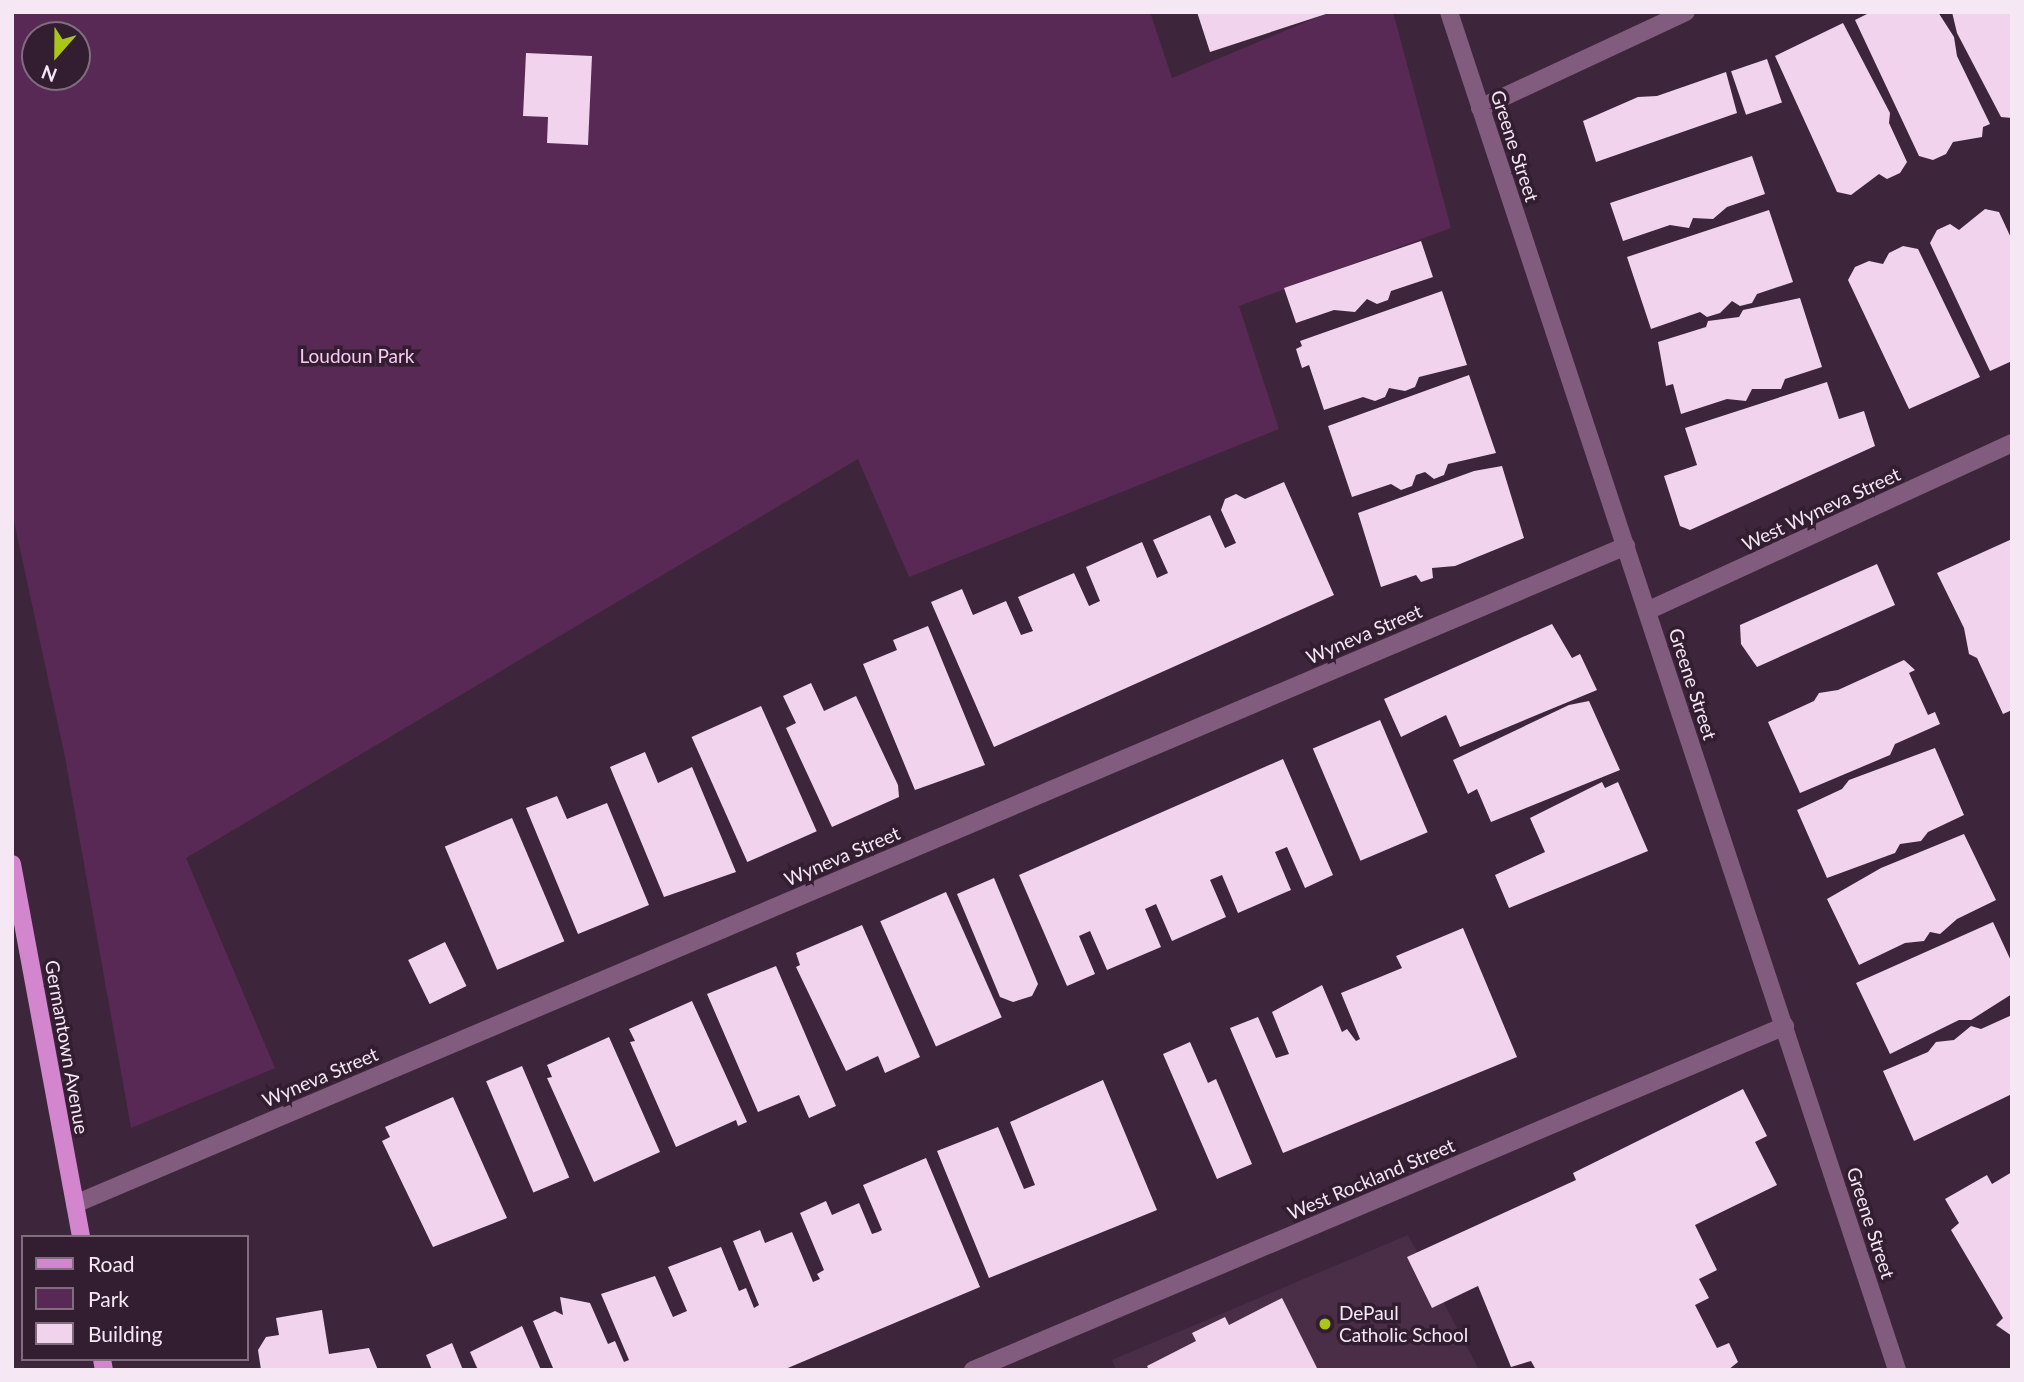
<!DOCTYPE html>
<style>
body{margin:0}
#map{position:relative;width:2024px;height:1382px;overflow:hidden;background:#3d263b;font-family:Lato,sans-serif}
div>[style]{position:absolute}
[style*='--x']{left:calc(var(--x)*1px);top:calc(var(--y)*1px);width:calc(var(--w)*1px);rotate:calc(var(--a)*1deg)}
.built>*{inset:0;background:#4a2e48}
.green>*{inset:0;background:#572954}
.building>*{inset:0;background:#f1d3ed;transform-origin:0 0}
.street>*{height:18px;margin:-9px;padding:0 9px;transform-origin:9px;border-radius:9px;background:#825c7e}
.primary>*{height:18px;margin:-9px;padding:0 9px;transform-origin:9px;border-radius:9px;background:#d385cd}
.dots>*{width:19px;height:19px;translate:-50% -50%;box-sizing:border-box;border:4px solid #321d31;border-radius:50%}
span{translate:-50% -50%;white-space:nowrap;text-align:center;line-height:1.15;-webkit-text-stroke:7px #321d31;paint-order:stroke}
.street-label{font-size:19px;color:#f6e7f4}
.park-label{font-size:19px;color:#f9caf4}
.poi-label{font-size:19px;color:#f6e7f4}
.left{translate:0 -50%;text-align:left}
.frame{position:absolute;inset:0;border:14px solid #f6e7f4;pointer-events:none}
.legend{position:absolute;left:21px;top:1235px;width:228px;height:126px;box-sizing:border-box;background:#321d31;border:2px solid #806e7f;margin:0;padding:9px 12px;list-style:none;font-size:21px;color:#f6e7f4}
.legend li{display:flex;align-items:center;gap:14px;height:35px}
.legend b{width:35px;border:2px solid #806e7f}
.north{position:absolute;left:21px;top:21px;width:70px;height:70px;box-sizing:border-box;background:#321d31;border:2px solid #806e7f;border-radius:50%;rotate:201deg;font-size:19px;font-weight:700;line-height:28px;text-align:center;color:#f6e7f4}
.north::after{content:'';display:block;margin:auto;width:24px;height:32px;background:#aac717;clip-path:polygon(50% 0,100% 100%,50% 72%,0 100%)}
</style>
<div id="map">
<div class="built">
<div style="clip-path:polygon(1408px 1235px,1479px 1370px,1116px 1370px,1112px 1360px)"></div>
</div>
<div class="green">
<div style="clip-path:polygon(evenodd,12px 12px,1150px 12px,1172px 78px,1330px 12px,1393px 12px,1451px 228px,1239px 306px,1279px 429px,909px 577px,858px 459px,186px 858px,275px 1068px,131px 1128px,65px 757px,12px 512px,12px 12px,35px 35px,77px 35px,77px 77px,35px 77px,35px 35px)"></div>
</div>
<div class="building">
<div style="clip-path:polygon(1197px 12px,1328px 12px,1329px 13px,1210px 52px)"></div>
<div style="clip-path:polygon(1871px 12px,1938px 12px,1954px 37px,1957px 56px,1990px 124px,1983px 127px,1982px 137px,1953px 142px,1946px 154px,1933px 160px,1919px 156px,1855px 20px)"></div>
<div style="clip-path:polygon(1952px 12px,2012px 12px,2012px 118px,2001px 117px,1957px 33px)"></div>
<div style="clip-path:polygon(1843px 23px,1890px 113px,1889px 123px,1907px 162px,1900px 173px,1887px 179px,1879px 174px,1851px 195px,1837px 192px,1775px 56px)"></div>
<div style="clip-path:polygon(526px 53px,592px 56px,588px 145px,547px 143px,548px 117px,523px 116px)"></div>
<div style="left:1767px;top:59px;width:46px;height:38px;rotate:71deg"></div>
<div style="clip-path:polygon(1726px 72px,1737px 113px,1596px 162px,1583px 121px,1638px 97px,1657px 96px)"></div>
<div style="clip-path:polygon(1752px 156px,1765px 194px,1727px 207px,1713px 219px,1693px 218px,1689px 228px,1670px 225px,1623px 241px,1610px 203px)"></div>
<div style="clip-path:polygon(1985px 209px,1999px 212px,2012px 240px,2012px 361px,1990px 371px,1930px 243px,1937px 230px,1950px 224px,1959px 230px)"></div>
<div style="clip-path:polygon(1769px 210px,1793px 282px,1757px 294px,1752px 303px,1740px 306px,1732px 301px,1720px 313px,1707px 317px,1700px 312px,1651px 329px,1627px 257px)"></div>
<div style="clip-path:polygon(1421px 241px,1433px 277px,1391px 291px,1388px 300px,1377px 304px,1367px 299px,1355px 312px,1334px 310px,1296px 323px,1284px 288px)"></div>
<div style="clip-path:polygon(1903px 246px,1918px 249px,1980px 377px,1909px 409px,1848px 280px,1855px 267px,1869px 261px,1883px 264px,1889px 253px)"></div>
<div style="clip-path:polygon(1442px 291px,1467px 365px,1419px 377px,1415px 387px,1405px 391px,1389px 388px,1385px 397px,1375px 401px,1363px 397px,1324px 410px,1309px 365px,1302px 368px,1296px 349px,1302px 346px,1300px 341px)"></div>
<div style="clip-path:polygon(1800px 298px,1822px 367px,1785px 379px,1781px 389px,1752px 389px,1746px 401px,1727px 399px,1681px 414px,1673px 384px,1666px 386px,1658px 342px,1706px 327px,1708px 321px,1739px 317px,1743px 310px)"></div>
<div style="clip-path:polygon(1469px 375px,1496px 453px,1448px 464px,1444px 475px,1434px 479px,1425px 472px,1416px 475px,1412px 486px,1401px 490px,1391px 484px,1352px 497px,1328px 426px)"></div>
<div style="clip-path:polygon(1827px 382px,1839px 419px,1864px 411px,1875px 446px,1690px 530px,1680px 526px,1664px 476px,1697px 465px,1685px 428px)"></div>
<div style="clip-path:polygon(1502px 466px,1524px 538px,1455px 566px,1432px 568px,1433px 578px,1421px 582px,1416px 575px,1381px 587px,1358px 513px,1474px 471px)"></div>
<div style="clip-path:polygon(1284px 482px,1334px 595px,994px 747px,931px 602px,962px 589px,973px 615px,1006px 601px,1021px 635px,1033px 631px,1018px 597px,1074px 573px,1089px 606px,1100px 601px,1086px 567px,1142px 542px,1157px 578px,1168px 573px,1153px 540px,1210px 515px,1225px 548px,1236px 543px,1221px 510px,1225px 499px,1236px 494px,1245px 499px)"></div>
<div style="clip-path:polygon(2012px 539px,2012px 710px,2003px 714px,1977px 658px,1969px 654px,1964px 628px,1937px 573px)"></div>
<div style="clip-path:polygon(1877px 564px,1895px 605px,1757px 667px,1741px 644px,1740px 625px)"></div>
<div style="clip-path:polygon(1552px 624px,1572px 658px,1580px 654px,1597px 690px,1460px 747px,1446px 715px,1401px 737px,1384px 699px)"></div>
<div style="clip-path:polygon(928px 626px,985px 765px,915px 790px,863px 664px,897px 650px,893px 640px)"></div>
<div style="clip-path:polygon(1904px 660px,1915px 670px,1909px 673px,1928px 715px,1935px 712px,1940px 724px,1895px 744px,1890px 755px,1800px 793px,1768px 722px,1814px 701px,1819px 693px,1838px 690px)"></div>
<div style="clip-path:polygon(811px 683px,824px 711px,856px 696px,898px 785px,899px 797px,832px 827px,786px 728px,796px 723px,783px 696px)"></div>
<div style="clip-path:polygon(1589px 701px,1620px 770px,1491px 822px,1477px 789px,1468px 794px,1453px 760px,1569px 705px)"></div>
<div style="left:761px;top:706px;width:137px;height:76px;rotate:66deg"></div>
<div style="left:1380px;top:720px;width:122px;height:73px;rotate:67deg"></div>
<div style="clip-path:polygon(1935px 748px,1964px 815px,1928px 832px,1921px 841px,1900px 844px,1895px 853px,1827px 878px,1797px 810px,1842px 789px,1849px 780px)"></div>
<div style="clip-path:polygon(645px 752px,658px 783px,692px 767px,736px 872px,664px 897px,610px 767px)"></div>
<div style="clip-path:polygon(1283px 759px,1333px 875px,1305px 888px,1287px 847px,1275px 852px,1291px 890px,1238px 913px,1222px 875px,1210px 880px,1226px 917px,1172px 941px,1156px 904px,1145px 909px,1161px 947px,1107px 970px,1090px 931px,1079px 936px,1095px 974px,1067px 986px,1019px 875px)"></div>
<div style="clip-path:polygon(1602px 782px,1605px 788px,1618px 782px,1648px 851px,1509px 908px,1495px 875px,1545px 852px,1530px 818px)"></div>
<div style="clip-path:polygon(557px 796px,567px 819px,607px 803px,649px 905px,578px 934px,526px 808px)"></div>
<div style="left:512px;top:818px;width:134px;height:73px;rotate:67deg"></div>
<div style="clip-path:polygon(1964px 834px,1996px 900px,1957px 919px,1940px 934px,1930px 932px,1924px 941px,1905px 943px,1859px 965px,1827px 899px,1881px 868px)"></div>
<div style="clip-path:polygon(994px 878px,1038px 984px,1032px 996px,1013px 1002px,1000px 997px,957px 894px)"></div>
<div style="left:946px;top:892px;width:137px;height:72px;rotate:66deg"></div>
<div style="clip-path:polygon(1993px 922px,2012px 963px,2012px 994px,1971px 1020px,1959px 1020px,1890px 1054px,1856px 983px)"></div>
<div style="clip-path:polygon(862px 925px,920px 1057px,885px 1073px,878px 1056px,846px 1071px,796px 967px,800px 965px,796px 953px)"></div>
<div style="clip-path:polygon(1463px 928px,1517px 1057px,1283px 1153px,1230px 1028px,1258px 1017px,1276px 1058px,1289px 1054px,1272px 1012px,1322px 985px,1342px 1032px,1347px 1029px,1356px 1041px,1360px 1039px,1341px 993px,1402px 968px,1396px 956px)"></div>
<div style="left:445px;top:942px;width:49px;height:41px;rotate:64deg"></div>
<div style="clip-path:polygon(776px 966px,836px 1106px,809px 1118px,799px 1095px,758px 1112px,707px 994px)"></div>
<div style="clip-path:polygon(692px 1001px,747px 1122px,738px 1126px,736px 1120px,676px 1147px,630px 1042px,635px 1041px,629px 1029px)"></div>
<div style="clip-path:polygon(2012px 1015px,2012px 1094px,1914px 1141px,1883px 1071px,1928px 1052px,1936px 1042px,1954px 1040px,1971px 1026px,1981px 1029px)"></div>
<div style="clip-path:polygon(609px 1037px,660px 1152px,594px 1182px,547px 1078px,552px 1077px,547px 1065px)"></div>
<div style="clip-path:polygon(1190px 1042px,1208px 1083px,1216px 1079px,1252px 1164px,1217px 1179px,1163px 1054px)"></div>
<div style="left:522px;top:1066px;width:121px;height:39px;rotate:67deg"></div>
<div style="clip-path:polygon(1103px 1080px,1157px 1210px,989px 1278px,937px 1151px,998px 1127px,1024px 1189px,1035px 1185px,1010px 1122px)"></div>
<div style="clip-path:polygon(1743px 1089px,1767px 1136px,1755px 1142px,1777px 1185px,1695px 1225px,1717px 1270px,1699px 1279px,1709px 1298px,1695px 1305px,1717px 1348px,1729px 1343px,1738px 1362px,1728px 1370px,1536px 1370px,1531px 1361px,1511px 1367px,1478px 1286px,1432px 1308px,1407px 1257px,1576px 1180px,1573px 1173px)"></div>
<div style="clip-path:polygon(453px 1097px,507px 1218px,433px 1247px,382px 1141px,390px 1137px,385px 1127px)"></div>
<div style="clip-path:polygon(926px 1158px,980px 1287px,783px 1370px,549px 1370px,553px 1368px,533px 1321px,555px 1311px,563px 1315px,560px 1297px,590px 1303px,608px 1344px,615px 1341px,624px 1362px,629px 1360px,601px 1294px,655px 1276px,673px 1317px,687px 1311px,668px 1267px,721px 1247px,739px 1291px,746px 1288px,754px 1308px,759px 1305px,733px 1241px,760px 1230px,765px 1243px,792px 1232px,813px 1282px,820px 1279px,817px 1274px,824px 1270px,800px 1213px,826px 1201px,832px 1215px,859px 1203px,872px 1234px,878px 1232px,882px 1230px,863px 1185px)"></div>
<div style="clip-path:polygon(2012px 1172px,2012px 1336px,1996px 1325px,2003px 1318px,1951px 1230px,1959px 1223px,1945px 1199px,1987px 1175px,1992px 1184px)"></div>
<div style="clip-path:polygon(1282px 1298px,1318px 1370px,1149px 1370px,1147px 1366px,1196px 1341px,1192px 1333px,1225px 1317px,1229px 1325px)"></div>
<div style="clip-path:polygon(322px 1310px,329px 1354px,369px 1348px,378px 1370px,261px 1370px,258px 1350px,266px 1337px,279px 1335px,276px 1318px)"></div>
<div style="clip-path:polygon(522px 1326px,541px 1370px,478px 1370px,470px 1352px)"></div>
<div style="clip-path:polygon(452px 1343px,463px 1370px,432px 1370px,426px 1355px)"></div>
</div>
<div class="street">
<div style="--x:1449;--y:12;--w:1430;--a:71.74"></div>
<div style="--x:1480;--y:108;--w:227;--a:-25"></div>
<div style="--x:1647;--y:611;--w:402;--a:-24.7"></div>
<div style="--x:75;--y:1204;--w:1685;--a:-22.99"></div>
<div style="--x:973;--y:1370;--w:882;--a:-22.96"></div>
</div>
<div class="primary">
<div style="--x:12;--y:864;--w:379;--a:79.5"></div>
<div style="--x:102;--y:1359;--w:11;--a:80"></div>
</div>
<div class="dots">
<div style="left:1325px;top:1324px;background:#aac717"></div>
</div>
<div class="street-label">
<span style="left:1515px;top:146px;rotate:72deg">Greene Street</span>
<span style="left:1821px;top:509px;rotate:-25deg">West Wyneva Street</span>
<span style="left:1364px;top:634px;rotate:-23deg">Wyneva Street</span>
<span style="left:1693px;top:684px;rotate:72deg">Greene Street</span>
<span style="left:842px;top:856px;rotate:-23deg">Wyneva Street</span>
<span style="left:67px;top:1047px;rotate:80deg">Germantown Avenue</span>
<span style="left:320px;top:1077px;rotate:-23deg">Wyneva Street</span>
<span style="left:1371px;top:1179px;rotate:-23deg">West Rockland Street</span>
<span style="left:1871px;top:1223px;rotate:72deg">Greene Street</span>
</div>
<div class="park-label">
<span style="left:357px;top:356px">Loudoun Park</span>
</div>
<div class="poi-label">
<span class="left" style="left:1339px;top:1324px">DePaul<br>Catholic School</span>
</div>
<div class="frame"></div>
<ul class="legend">
<li><b style="height:9px;background:#d385cd"></b>Road</li>
<li><b style="height:19px;background:#572954"></b>Park</li>
<li><b style="height:19px;background:#f1d3ed"></b>Building</li>
</ul>
<div class="north">N</div>
</div>
